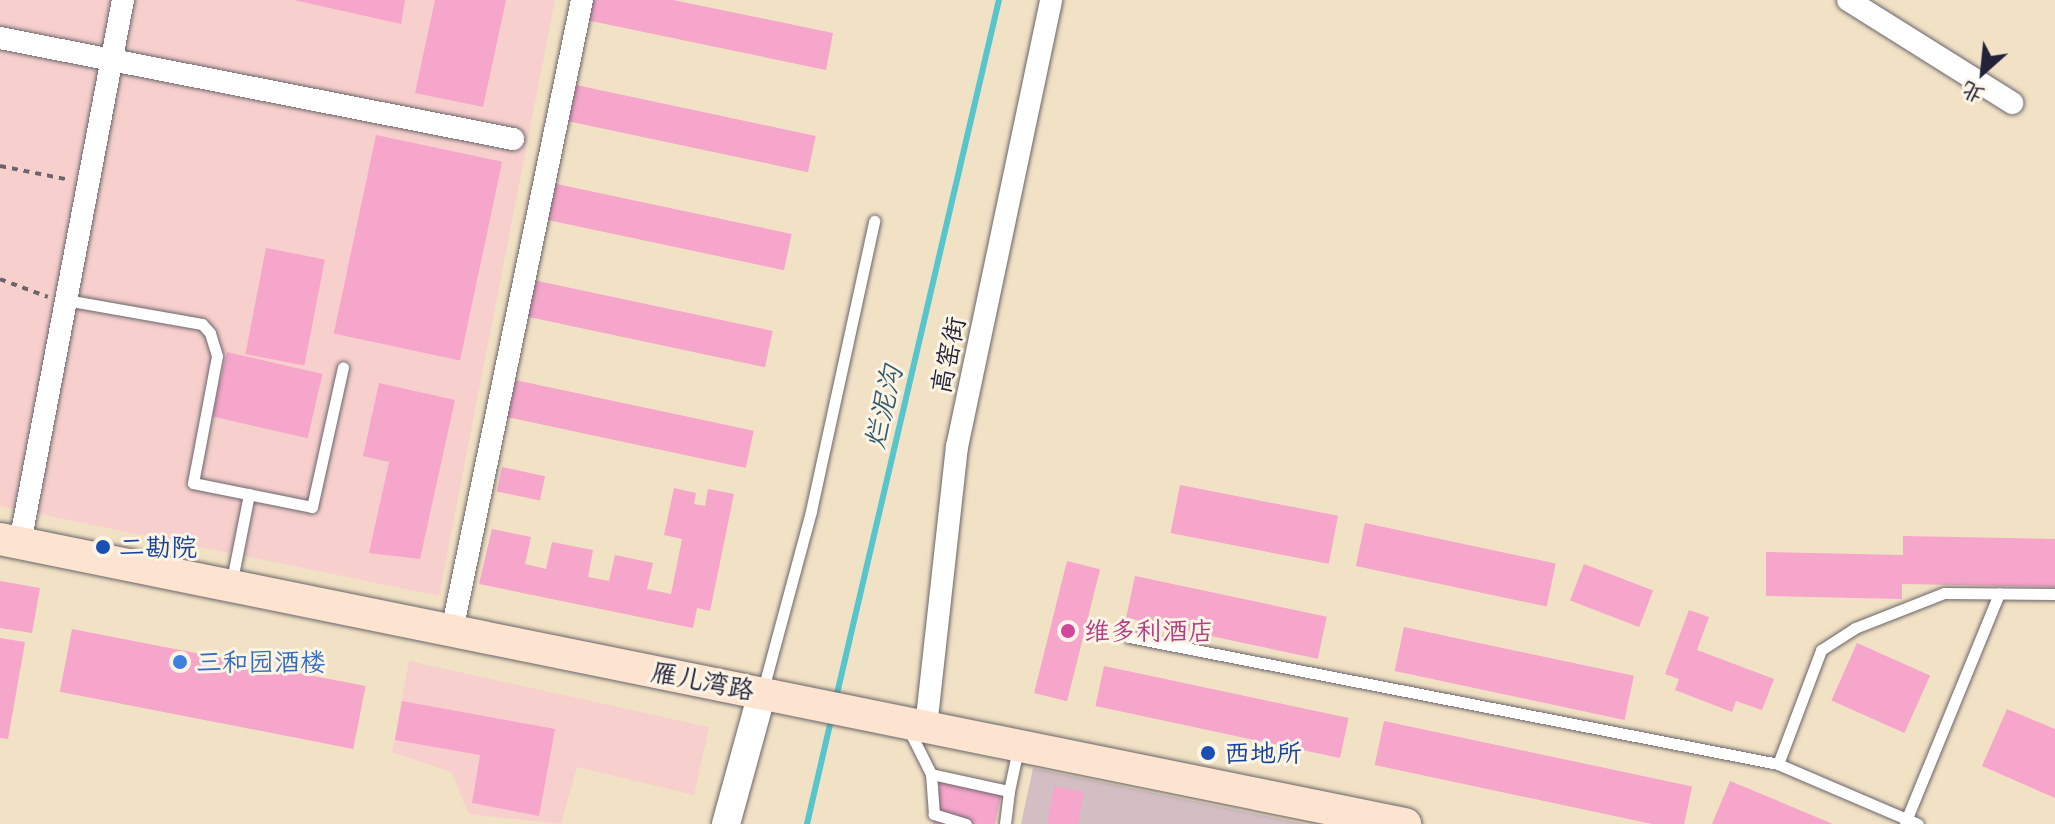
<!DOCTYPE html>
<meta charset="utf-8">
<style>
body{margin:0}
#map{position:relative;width:2055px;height:824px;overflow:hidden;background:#f2e2c5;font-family:Mali,"LXGW WenKai TC",sans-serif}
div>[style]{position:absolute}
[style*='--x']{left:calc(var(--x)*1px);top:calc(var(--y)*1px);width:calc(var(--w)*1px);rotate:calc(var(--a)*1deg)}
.built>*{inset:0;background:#f7d0cd}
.industrial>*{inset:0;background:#d2bec3}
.stream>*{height:6px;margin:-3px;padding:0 3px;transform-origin:3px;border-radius:3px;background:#58c5cd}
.building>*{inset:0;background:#f6a5cb;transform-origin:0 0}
.path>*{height:4px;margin-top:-2px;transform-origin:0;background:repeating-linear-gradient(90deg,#6b656b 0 6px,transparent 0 12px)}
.roads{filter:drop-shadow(0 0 2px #6b656b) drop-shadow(0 0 2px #6b656b)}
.service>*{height:11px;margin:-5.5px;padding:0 5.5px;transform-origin:5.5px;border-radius:5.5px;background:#fff}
.minor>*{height:22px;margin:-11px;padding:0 11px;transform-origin:11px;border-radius:11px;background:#fff}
.tertiary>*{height:28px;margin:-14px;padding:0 14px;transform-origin:14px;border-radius:14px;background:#fff}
.secondary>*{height:32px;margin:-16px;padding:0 16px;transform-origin:16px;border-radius:16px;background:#fde4d0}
.dots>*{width:22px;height:22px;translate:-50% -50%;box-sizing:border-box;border:4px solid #fcf5e5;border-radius:50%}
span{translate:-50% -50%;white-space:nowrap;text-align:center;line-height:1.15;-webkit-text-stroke:6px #fcf5e5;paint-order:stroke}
.street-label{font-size:26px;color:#22223b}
.transit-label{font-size:26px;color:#164399}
.left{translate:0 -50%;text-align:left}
.hotel-label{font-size:26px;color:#b23c85}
.shop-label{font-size:26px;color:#366cbe}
.water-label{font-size:28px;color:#355b6e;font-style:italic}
.north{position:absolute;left:1943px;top:32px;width:80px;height:80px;-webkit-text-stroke:6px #fcf5e5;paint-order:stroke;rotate:207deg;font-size:22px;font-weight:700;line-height:32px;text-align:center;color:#22223b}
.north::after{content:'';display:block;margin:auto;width:28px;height:36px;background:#22223b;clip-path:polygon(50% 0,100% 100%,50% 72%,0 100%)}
</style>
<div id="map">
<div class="built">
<div style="clip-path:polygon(0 0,555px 0,439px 596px,0 506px)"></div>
<div style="clip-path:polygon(409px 661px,709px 727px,694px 795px,577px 767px,561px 824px,469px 814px,451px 772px,392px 752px)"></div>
</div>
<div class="industrial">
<div style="clip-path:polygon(1033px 768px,1305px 824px,1021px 824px)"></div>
</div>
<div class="stream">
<div style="--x:836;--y:698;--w:717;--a:-76.86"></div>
<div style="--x:807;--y:824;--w:111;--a:-77"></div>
</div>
<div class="building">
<div style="clip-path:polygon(294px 0,405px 0,401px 24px)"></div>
<div style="clip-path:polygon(435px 0,506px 0,483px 107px,415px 93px)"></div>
<div style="clip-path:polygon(590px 0,673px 0,833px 33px,826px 70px,586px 20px)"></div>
<div style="left:576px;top:85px;width:245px;height:37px;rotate:12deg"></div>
<div style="left:376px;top:135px;width:129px;height:203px;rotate:12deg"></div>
<div style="left:552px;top:183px;width:245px;height:37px;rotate:12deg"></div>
<div style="left:266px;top:248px;width:60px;height:108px;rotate:11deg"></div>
<div style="left:533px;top:280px;width:245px;height:37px;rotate:12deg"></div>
<div style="left:227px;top:352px;width:98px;height:66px;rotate:13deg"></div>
<div style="left:515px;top:380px;width:244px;height:38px;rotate:12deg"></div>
<div style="clip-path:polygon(379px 383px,455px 400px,420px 559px,369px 553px,389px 462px,363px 456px)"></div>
<div style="left:502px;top:467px;width:44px;height:25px;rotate:12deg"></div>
<div style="left:1180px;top:485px;width:161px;height:49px;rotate:11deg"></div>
<div style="clip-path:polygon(674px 488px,696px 493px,694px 504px,705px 506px,708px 489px,734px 494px,710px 611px,697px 608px,693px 628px,479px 584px,492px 529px,531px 537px,525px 564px,546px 569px,552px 542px,593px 550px,588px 577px,609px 581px,615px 555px,653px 563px,647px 589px,671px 594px,682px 539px,664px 535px)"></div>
<div style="left:1365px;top:523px;width:195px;height:44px;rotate:12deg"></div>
<div style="clip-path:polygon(1903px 536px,2055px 539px,2055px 587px,1902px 584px,1902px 599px,1766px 596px,1766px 552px,1903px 555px)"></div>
<div style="left:1067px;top:561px;width:34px;height:136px;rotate:14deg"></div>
<div style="left:1584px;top:564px;width:74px;height:39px;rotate:21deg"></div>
<div style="left:1135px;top:576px;width:196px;height:43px;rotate:12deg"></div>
<div style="clip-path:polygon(0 581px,40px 588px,32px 633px,0 628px)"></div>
<div style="clip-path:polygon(1689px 610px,1709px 617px,1697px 650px,1774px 679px,1762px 710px,1736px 701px,1732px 712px,1675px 690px,1679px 679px,1665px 674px)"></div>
<div style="left:1404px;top:627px;width:235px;height:45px;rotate:12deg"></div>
<div style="left:72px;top:629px;width:299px;height:64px;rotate:11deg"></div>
<div style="clip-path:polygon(0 638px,25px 642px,8px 739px,0 738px)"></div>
<div style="left:1857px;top:643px;width:80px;height:63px;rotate:24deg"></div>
<div style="left:1104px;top:666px;width:250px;height:41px;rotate:12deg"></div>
<div style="clip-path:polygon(402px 701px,555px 729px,539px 816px,472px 803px,480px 755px,395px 740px)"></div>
<div style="clip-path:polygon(2007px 709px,2055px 729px,2055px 798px,1982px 766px)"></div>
<div style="left:1384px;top:721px;width:315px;height:45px;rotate:12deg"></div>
<div style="clip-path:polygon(942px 773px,1003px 784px,995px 824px,933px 824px)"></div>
<div style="clip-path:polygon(1730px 781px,1833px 824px,1712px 824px)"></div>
<div style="clip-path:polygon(1054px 786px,1084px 792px,1078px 824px,1047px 824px)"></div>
</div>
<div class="path">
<div style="--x:0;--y:166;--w:71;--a:11.3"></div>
<div style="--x:0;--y:279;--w:51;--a:20.6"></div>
</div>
<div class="roads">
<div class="service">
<div style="--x:66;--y:300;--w:138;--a:10"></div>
<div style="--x:202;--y:324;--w:12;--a:48"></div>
<div style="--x:210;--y:333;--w:24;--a:73"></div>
<div style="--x:217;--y:356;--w:129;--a:100.7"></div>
<div style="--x:193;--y:483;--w:121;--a:11.4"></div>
<div style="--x:312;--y:507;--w:143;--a:-77.5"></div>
<div style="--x:231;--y:585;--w:93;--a:-78.8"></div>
<div style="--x:1129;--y:637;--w:661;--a:11.07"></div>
<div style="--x:1778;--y:764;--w:152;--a:23.2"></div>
<div style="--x:762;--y:693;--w:188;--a:-74.9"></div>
<div style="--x:811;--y:511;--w:297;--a:-77.7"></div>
<div style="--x:909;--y:730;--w:49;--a:63.4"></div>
<div style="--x:1778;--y:764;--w:122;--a:-69.3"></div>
<div style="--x:1821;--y:650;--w:40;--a:-32.9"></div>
<div style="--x:1855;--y:628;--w:96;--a:-21.5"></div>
<div style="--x:1944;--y:593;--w:111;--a:0.5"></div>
<div style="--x:1009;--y:791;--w:43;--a:-77.9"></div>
<div style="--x:1905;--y:823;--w:248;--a:-67.7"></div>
<div style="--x:966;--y:824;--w:34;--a:-163"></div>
<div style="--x:934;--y:814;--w:40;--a:-94.3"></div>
<div style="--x:931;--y:774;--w:80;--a:12.3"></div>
<div style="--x:1009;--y:791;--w:33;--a:97"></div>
</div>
<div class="minor">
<div style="--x:1848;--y:0;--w:194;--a:32.1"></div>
<div style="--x:0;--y:38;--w:523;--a:11.14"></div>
<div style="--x:20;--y:543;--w:553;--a:-79.26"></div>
<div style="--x:452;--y:631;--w:644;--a:-78.36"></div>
<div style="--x:926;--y:727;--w:282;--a:-83.7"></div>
<div style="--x:957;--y:447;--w:457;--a:-78.1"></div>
</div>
<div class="tertiary">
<div style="--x:726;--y:824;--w:136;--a:-74.6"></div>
</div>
<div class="secondary">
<div style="--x:0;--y:539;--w:1434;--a:11.47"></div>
</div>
</div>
<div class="dots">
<div style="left:103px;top:547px;background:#1a4fb4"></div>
<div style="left:1068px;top:631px;background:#d1479c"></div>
<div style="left:180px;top:662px;background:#3f7fe0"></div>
<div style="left:1208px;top:753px;background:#1a4fb4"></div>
</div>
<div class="street-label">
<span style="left:948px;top:355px;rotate:-78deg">高窑街</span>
<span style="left:703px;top:681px;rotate:11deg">雁儿湾路</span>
</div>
<div class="transit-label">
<span class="left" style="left:119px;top:547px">二勘院</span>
<span class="left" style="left:1224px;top:753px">西地所</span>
</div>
<div class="hotel-label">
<span class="left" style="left:1084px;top:631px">维多利酒店</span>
</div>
<div class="shop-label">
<span class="left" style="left:196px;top:662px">三和园酒楼</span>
</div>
<div class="water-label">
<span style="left:882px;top:407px;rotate:-77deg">烂泥沟</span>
</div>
<div class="north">北</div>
</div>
